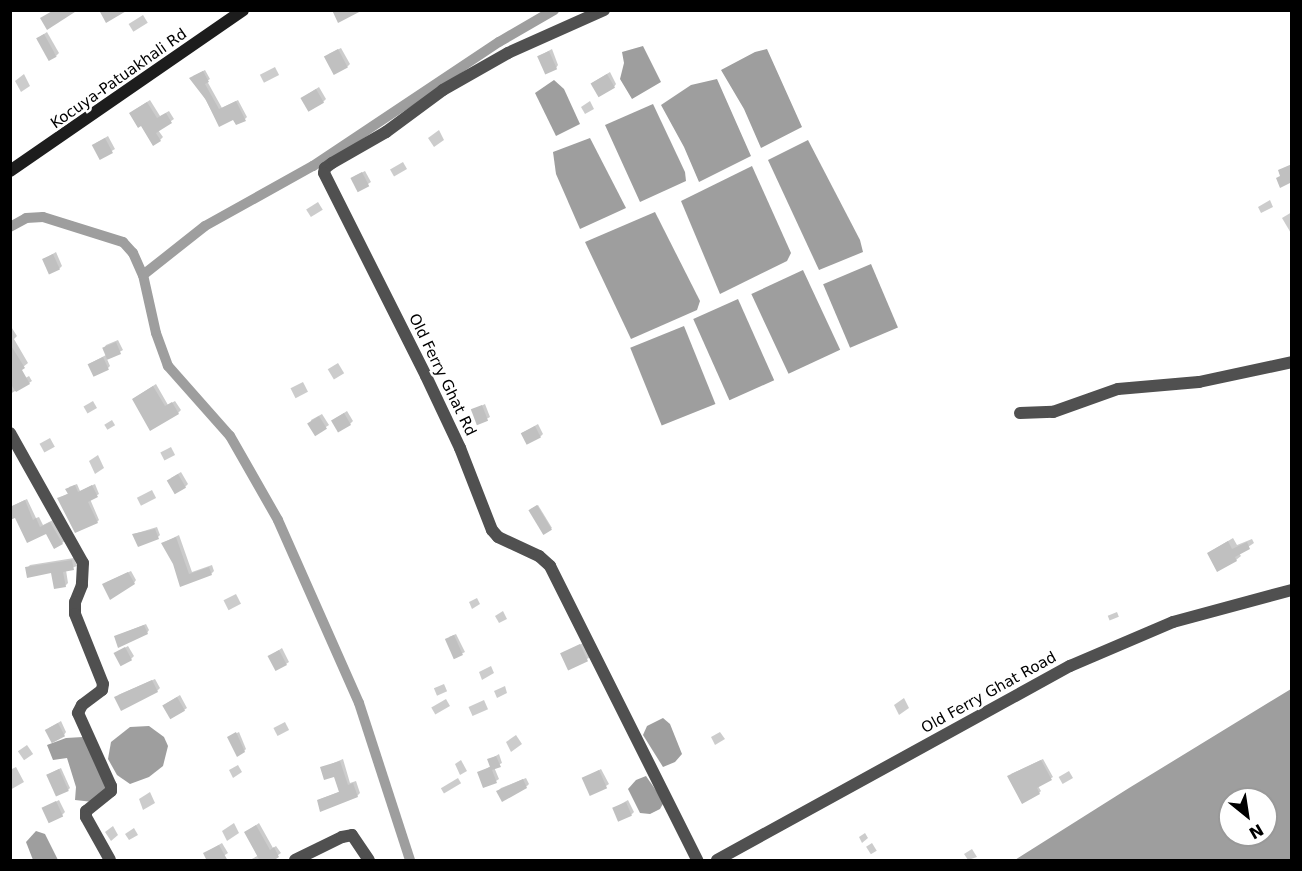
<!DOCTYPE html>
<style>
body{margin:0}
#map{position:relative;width:1302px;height:871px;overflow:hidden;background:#fff;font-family:"DejaVu Sans",sans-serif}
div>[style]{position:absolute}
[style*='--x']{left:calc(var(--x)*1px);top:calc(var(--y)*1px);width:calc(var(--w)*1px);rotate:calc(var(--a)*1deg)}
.water>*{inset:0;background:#9e9e9e;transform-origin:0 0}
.shadow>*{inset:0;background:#0003;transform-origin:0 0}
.canal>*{height:10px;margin:-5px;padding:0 5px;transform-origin:5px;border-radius:5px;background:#9e9e9e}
.building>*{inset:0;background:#c0c0c0;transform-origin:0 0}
.street>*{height:12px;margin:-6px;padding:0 6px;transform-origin:6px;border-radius:6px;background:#505050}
.secondary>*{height:12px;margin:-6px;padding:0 6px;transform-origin:6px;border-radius:6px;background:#1d1d1d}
span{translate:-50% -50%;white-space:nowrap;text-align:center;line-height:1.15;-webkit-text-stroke:5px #fff;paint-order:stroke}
.street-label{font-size:15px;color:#000}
.frame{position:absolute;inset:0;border:12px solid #000;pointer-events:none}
.north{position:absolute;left:1218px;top:787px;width:60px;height:60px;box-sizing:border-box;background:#fff;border:2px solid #999;border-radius:50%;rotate:150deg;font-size:16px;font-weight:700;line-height:24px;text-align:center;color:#000}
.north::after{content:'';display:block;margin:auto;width:21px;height:27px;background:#000;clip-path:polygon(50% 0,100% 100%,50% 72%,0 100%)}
</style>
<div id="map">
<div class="water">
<div style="clip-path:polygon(643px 46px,661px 82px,632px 99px,620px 79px,624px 63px,622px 52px)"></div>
<div style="clip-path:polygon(767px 49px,802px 127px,761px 148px,744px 109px,721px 70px,755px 52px)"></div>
<div style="clip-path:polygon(717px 79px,751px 156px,699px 182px,684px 147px,661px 105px,691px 85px)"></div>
<div style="clip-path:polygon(554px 80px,564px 89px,580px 124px,556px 136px,535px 93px)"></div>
<div style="clip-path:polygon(653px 104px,685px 172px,686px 181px,640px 202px,605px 125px)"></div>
<div style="clip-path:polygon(590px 138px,626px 208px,580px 229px,556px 174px,553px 152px)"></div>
<div style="clip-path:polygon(808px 140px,860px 240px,863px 252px,819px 270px,768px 160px)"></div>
<div style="clip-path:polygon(752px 166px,791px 253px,787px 261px,720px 294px,681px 201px)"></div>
<div style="clip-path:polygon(655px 212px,700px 301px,697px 310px,631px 339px,585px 242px)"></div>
<div style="left:871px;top:264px;width:69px;height:52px;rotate:67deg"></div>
<div style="left:803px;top:270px;width:88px;height:57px;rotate:65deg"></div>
<div style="left:738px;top:299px;width:89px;height:49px;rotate:66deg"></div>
<div style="left:684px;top:326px;width:84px;height:58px;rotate:68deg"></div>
<div style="clip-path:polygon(evenodd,1291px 689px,1291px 860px,1015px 860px,1129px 788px,1291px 689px,1230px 799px,1266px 799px,1266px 835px,1230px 835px,1230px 799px)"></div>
<div style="clip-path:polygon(663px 718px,670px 724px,682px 754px,675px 762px,663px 767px,643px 735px,647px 726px)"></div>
<div style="clip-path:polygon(149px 726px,164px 737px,168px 746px,163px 766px,149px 777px,130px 784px,117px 775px,108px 759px,111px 742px,130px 727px)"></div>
<div style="clip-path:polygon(83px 737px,107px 790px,93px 802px,75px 800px,76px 787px,67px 758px,53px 760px,47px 745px,66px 738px)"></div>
<div style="clip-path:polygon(646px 776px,664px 802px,660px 809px,650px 814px,640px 813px,628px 789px,636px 780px)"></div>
<div style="clip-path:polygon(36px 831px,45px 834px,58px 860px,33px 860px,26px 842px)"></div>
</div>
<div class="shadow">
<div style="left:143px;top:15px;width:9px;height:17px;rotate:58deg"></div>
<div style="clip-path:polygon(47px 32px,59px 53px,56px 56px,41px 36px)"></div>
<div style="clip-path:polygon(341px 48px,350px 64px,347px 67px,329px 54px)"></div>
<div style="clip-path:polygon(552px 49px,558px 65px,556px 68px,539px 56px)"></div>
<div style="left:275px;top:67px;width:9px;height:17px;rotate:63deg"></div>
<div style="clip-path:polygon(205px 70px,210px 79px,207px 81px,222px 108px,238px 100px,247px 117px,245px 119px,234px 118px,219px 125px,193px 76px)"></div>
<div style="clip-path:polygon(610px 72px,616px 84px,614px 87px,592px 83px)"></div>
<div style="clip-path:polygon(24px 74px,30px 86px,21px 92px,15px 81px)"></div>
<div style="clip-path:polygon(319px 87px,326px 99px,323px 102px,305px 96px)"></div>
<div style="clip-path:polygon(150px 100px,160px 116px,169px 111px,174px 119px,158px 130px,163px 137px,160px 140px,133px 111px)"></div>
<div style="clip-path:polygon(590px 101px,594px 109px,585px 114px,581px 107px)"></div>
<div style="clip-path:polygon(439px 130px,444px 140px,434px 147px,428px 138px)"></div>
<div style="clip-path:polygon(108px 136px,115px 149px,100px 158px,96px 143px)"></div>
<div style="left:403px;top:162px;width:8px;height:15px;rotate:60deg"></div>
<div style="clip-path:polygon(365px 171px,371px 182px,359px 190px,355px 176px)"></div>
<div style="clip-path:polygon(1270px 200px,1273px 207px,1261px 213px,1258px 207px)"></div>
<div style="left:318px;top:202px;width:9px;height:14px;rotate:58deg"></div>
<div style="clip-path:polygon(1292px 212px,1292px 235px,1282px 218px)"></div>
<div style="clip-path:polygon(56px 252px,62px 266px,59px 269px,44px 259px)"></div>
<div style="clip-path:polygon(10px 325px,17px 336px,14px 339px,28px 363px,18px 371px,10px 359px)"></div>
<div style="clip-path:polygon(118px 340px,123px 350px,107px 359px,110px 366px,108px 368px,89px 364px,106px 355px,104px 348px,106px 345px)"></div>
<div style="left:338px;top:363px;width:12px;height:12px;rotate:59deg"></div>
<div style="clip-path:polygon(29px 376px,32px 381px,29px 383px,10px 394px,10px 387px)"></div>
<div style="left:303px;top:382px;width:11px;height:14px;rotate:63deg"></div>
<div style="clip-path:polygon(156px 384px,168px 405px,175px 401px,181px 410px,178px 413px,136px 397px)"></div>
<div style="left:93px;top:401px;width:8px;height:11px;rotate:60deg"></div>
<div style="clip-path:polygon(485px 404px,490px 417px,479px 423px,473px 410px)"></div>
<div style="clip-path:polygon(347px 411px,353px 421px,350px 424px,336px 418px)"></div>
<div style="clip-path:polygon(322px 414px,329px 425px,315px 434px,311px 420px)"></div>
<div style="left:112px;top:420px;width:6px;height:9px;rotate:59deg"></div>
<div style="clip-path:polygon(538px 424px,543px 434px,540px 437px,522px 433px)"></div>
<div style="left:50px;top:438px;width:10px;height:12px;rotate:61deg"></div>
<div style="left:171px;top:447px;width:9px;height:12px;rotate:63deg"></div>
<div style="clip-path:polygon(98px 455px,104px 468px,95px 474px,89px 461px)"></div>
<div style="clip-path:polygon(181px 472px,188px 484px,185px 487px,171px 478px)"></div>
<div style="clip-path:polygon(77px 484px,80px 491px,95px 484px,99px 494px,90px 499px,99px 520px,97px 522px,61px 497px,69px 493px,69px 487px)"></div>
<div style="left:152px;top:490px;width:9px;height:17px;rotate:63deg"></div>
<div style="clip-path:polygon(27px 499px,36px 518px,39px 517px,43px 525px,53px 520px,65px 541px,62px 543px,46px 531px,15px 516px,10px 519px,10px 507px)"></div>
<div style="clip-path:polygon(538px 505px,552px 528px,544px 533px,531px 509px)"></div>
<div style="clip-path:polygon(157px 527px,160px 535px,158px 537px,134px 534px)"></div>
<div style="clip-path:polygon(179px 535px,192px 572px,212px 565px,214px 571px,211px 574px,181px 585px,174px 563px,163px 543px)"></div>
<div style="clip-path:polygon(1233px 538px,1237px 545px,1252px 539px,1254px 543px,1239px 553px,1241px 556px,1236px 560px,1208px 553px)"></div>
<div style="clip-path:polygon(74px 558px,77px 566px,66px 570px,68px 583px,65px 586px,53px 572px,27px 568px,30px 565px)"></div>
<div style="clip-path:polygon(131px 571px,136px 580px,134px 583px,107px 582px)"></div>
<div style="left:236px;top:594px;width:11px;height:14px;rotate:63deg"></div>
<div style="clip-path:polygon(477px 598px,480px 604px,472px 609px,469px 602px)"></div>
<div style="clip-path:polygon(503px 611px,507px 619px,499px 623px,495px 616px)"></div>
<div style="left:1117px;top:612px;width:5px;height:10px;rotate:68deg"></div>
<div style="clip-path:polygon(146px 624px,149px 630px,147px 633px,116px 636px)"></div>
<div style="clip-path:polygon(456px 634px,465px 652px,455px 657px,449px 637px)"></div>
<div style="left:583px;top:643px;width:16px;height:23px;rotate:63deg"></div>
<div style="clip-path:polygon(128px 646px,134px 656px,131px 659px,119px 651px)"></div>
<div style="clip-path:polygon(282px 648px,289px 662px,286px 664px,270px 656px)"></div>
<div style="clip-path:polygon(491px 666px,494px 673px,482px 680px,479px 672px)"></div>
<div style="clip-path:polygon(155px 679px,160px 688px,157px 691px,118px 695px)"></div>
<div style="left:444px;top:684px;width:8px;height:11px;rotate:67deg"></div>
<div style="clip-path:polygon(505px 686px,507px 693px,497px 698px,494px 691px)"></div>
<div style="clip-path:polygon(180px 695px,187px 708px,184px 710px,164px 705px)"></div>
<div style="clip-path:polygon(904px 698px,909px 708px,899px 715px,894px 705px)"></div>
<div style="left:446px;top:699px;width:8px;height:17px;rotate:60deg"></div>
<div style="left:484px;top:700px;width:10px;height:17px;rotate:66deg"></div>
<div style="clip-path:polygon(61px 721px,66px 732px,64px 735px,49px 728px)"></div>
<div style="left:285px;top:722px;width:9px;height:13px;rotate:63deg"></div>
<div style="clip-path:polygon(239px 732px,246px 749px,244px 751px,231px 736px)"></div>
<div style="clip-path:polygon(720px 732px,725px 739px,715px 745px,711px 737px)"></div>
<div style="clip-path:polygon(516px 735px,522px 744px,511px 752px,506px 742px)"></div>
<div style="left:27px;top:745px;width:11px;height:11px;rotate:56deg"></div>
<div style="clip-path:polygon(499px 754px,502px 763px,494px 767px,499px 779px,496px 781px,479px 773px,491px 766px,489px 760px)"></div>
<div style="clip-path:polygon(343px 759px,350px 783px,356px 781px,360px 793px,357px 796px,318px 800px,341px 791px,335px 775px,322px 768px)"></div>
<div style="clip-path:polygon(1043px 759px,1053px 777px,1038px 786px,1041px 791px,1039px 793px,1011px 774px)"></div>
<div style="clip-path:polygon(461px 760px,467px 771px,460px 775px,455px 764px)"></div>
<div style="clip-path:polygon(238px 765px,242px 772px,233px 778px,229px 770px)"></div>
<div style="clip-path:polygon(16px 767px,24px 782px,10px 790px,10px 770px)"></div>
<div style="clip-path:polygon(61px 768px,70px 788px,68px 790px,47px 775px)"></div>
<div style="clip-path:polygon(601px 769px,609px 784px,606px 786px,583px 779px)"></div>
<div style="left:1069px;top:771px;width:8px;height:12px;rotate:60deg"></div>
<div style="left:458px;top:778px;width:6px;height:20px;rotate:59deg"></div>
<div style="clip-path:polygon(526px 778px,529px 784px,527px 786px,503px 800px,498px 791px,501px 788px)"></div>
<div style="clip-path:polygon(150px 792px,155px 803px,143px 810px,139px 799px)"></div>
<div style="clip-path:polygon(59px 800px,65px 812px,62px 815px,44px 808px)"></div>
<div style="clip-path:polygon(628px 800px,634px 812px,631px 815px,614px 808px)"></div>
<div style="clip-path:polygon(234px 823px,239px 833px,227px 841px,222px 831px)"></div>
<div style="clip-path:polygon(259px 823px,273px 848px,276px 846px,281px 853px,271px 860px,250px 860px,259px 855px,246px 832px)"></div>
<div style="clip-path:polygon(113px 826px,118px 835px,111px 841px,105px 832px)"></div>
<div style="clip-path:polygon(134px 828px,138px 835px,129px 840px,125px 834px)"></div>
<div style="clip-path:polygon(865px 833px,868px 838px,862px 843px,859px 837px)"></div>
<div style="clip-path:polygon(222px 843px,228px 853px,217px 860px,208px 851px)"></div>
<div style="left:872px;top:843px;width:9px;height:7px;rotate:58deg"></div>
<div style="clip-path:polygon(972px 849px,977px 857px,968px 860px,964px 854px)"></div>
</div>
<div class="canal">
<div style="--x:10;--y:227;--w:18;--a:-29"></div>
<div style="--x:26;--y:218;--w:17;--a:-3"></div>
<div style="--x:43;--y:217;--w:84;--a:17.4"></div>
<div style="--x:123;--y:242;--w:15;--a:48"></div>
<div style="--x:133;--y:253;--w:24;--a:66"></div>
<div style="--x:410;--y:860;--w:165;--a:-108"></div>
<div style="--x:359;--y:703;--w:200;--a:-113.9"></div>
<div style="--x:278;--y:520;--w:97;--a:-119.7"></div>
<div style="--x:230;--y:436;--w:94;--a:-131.5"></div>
<div style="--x:168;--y:366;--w:35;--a:-110"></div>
<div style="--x:156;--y:333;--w:59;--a:-102.6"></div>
<div style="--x:143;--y:275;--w:79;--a:-38.3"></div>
<div style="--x:205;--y:226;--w:124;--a:-29.1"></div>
<div style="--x:313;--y:166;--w:224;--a:-33.7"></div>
<div style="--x:499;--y:42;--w:64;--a:-30.2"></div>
</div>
<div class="building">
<div style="clip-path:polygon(54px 10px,78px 10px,47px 30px,40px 18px)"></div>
<div style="clip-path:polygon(99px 10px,128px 10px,106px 23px)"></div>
<div style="clip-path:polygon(332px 10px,363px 10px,338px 23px)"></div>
<div style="left:44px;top:34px;width:26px;height:9px;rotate:61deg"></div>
<div style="left:338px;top:49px;width:21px;height:16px;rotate:62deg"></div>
<div style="left:549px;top:51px;width:20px;height:13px;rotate:66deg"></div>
<div style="clip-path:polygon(203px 71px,209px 82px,205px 84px,219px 109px,236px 101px,246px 121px,236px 125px,233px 120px,219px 127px,206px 100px,189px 78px)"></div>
<div style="left:607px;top:74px;width:16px;height:19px;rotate:60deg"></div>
<div style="left:316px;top:89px;width:16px;height:18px;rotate:60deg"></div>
<div style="clip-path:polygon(147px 102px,157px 118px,166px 113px,172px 123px,156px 133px,161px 141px,153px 146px,141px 126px,138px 128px,129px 113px)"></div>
<div style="left:105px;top:138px;width:17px;height:15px;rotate:62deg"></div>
<div style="clip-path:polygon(1292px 164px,1292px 182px,1280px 188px,1276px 178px,1280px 176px,1278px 170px)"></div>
<div style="left:362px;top:172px;width:16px;height:13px;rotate:63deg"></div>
<div style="left:53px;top:254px;width:17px;height:12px;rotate:66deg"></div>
<div style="left:116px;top:342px;width:13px;height:15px;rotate:67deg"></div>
<div style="clip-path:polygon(10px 344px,25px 368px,22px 370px,30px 384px,16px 392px,10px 383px)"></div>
<div style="left:103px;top:357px;width:14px;height:17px;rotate:65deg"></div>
<div style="clip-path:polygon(153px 386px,165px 406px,172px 402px,179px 414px,150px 431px,132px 399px)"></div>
<div style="left:482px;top:405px;width:17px;height:12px;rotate:69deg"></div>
<div style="left:344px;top:413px;width:14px;height:15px;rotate:60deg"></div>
<div style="left:319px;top:416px;width:15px;height:14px;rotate:58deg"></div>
<div style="left:535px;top:426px;width:13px;height:16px;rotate:63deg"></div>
<div style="left:178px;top:474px;width:16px;height:13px;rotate:60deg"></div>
<div style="clip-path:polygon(75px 485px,78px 492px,92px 485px,98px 497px,88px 502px,98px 523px,75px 533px,57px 498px,68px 494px,65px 489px)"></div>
<div style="clip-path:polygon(25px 500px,33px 520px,36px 518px,40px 527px,50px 522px,63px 544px,54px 549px,46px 534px,27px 543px,15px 518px,10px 520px,10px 507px)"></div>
<div style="left:537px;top:505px;width:29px;height:10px;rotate:59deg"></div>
<div style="clip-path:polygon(155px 529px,159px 539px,138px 547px,132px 534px)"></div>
<div style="clip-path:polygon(176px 537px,189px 574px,209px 567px,212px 575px,180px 587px,173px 564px,161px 543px)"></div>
<div style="clip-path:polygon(1228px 541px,1232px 549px,1247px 542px,1250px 549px,1235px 557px,1237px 561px,1217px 572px,1207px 553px)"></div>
<div style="clip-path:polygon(72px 560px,74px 570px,63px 572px,66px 587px,54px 589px,51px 573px,27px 578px,25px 567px)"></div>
<div style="clip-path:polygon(128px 572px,135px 584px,110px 600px,102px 584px)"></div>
<div style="clip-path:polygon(144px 625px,148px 634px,118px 648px,114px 636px)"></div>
<div style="left:454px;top:635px;width:22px;height:10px;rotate:66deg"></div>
<div style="left:580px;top:644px;width:19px;height:22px;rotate:65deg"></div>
<div style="left:125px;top:647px;width:15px;height:13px;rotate:62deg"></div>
<div style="left:279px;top:650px;width:17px;height:13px;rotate:62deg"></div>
<div style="clip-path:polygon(152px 680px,158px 692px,121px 711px,114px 697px)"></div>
<div style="left:177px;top:697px;width:16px;height:17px;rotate:60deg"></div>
<div style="left:58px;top:723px;width:15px;height:15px;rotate:62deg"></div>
<div style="clip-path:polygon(236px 732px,245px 752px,237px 757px,227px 737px)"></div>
<div style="clip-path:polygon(496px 756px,501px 767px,492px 770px,497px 783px,483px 788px,477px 772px,490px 767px,487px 759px)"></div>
<div style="clip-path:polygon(1041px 760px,1052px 780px,1037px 788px,1040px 794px,1022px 804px,1007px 776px)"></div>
<div style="clip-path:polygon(340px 761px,348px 785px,353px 783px,358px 797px,320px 812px,317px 800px,339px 792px,334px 777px,324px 780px,320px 767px)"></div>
<div style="left:59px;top:769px;width:24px;height:14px;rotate:66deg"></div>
<div style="left:599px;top:770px;width:20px;height:19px;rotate:66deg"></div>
<div style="clip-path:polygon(523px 779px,527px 788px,502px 802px,496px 791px)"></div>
<div style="left:56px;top:801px;width:17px;height:16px;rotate:65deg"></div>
<div style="left:626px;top:802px;width:15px;height:15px;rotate:67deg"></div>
<div style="clip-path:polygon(256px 825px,270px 850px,274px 847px,279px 857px,273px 861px,260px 861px,244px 832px)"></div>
<div style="clip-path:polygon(219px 845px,228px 861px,207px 861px,203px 853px)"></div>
</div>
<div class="street">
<div style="--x:604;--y:10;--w:105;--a:155.9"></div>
<div style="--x:508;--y:53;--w:75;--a:150.4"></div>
<div style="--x:443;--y:90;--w:71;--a:143.6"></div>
<div style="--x:386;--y:132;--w:62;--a:150.1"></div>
<div style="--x:332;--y:163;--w:9;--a:144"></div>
<div style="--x:325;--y:168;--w:5;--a:101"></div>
<div style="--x:324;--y:173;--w:227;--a:63.3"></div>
<div style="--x:426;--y:376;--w:80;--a:64.7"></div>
<div style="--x:460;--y:448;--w:88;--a:68.7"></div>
<div style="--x:492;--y:530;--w:9;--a:49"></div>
<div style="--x:498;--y:537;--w:45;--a:24.9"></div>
<div style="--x:539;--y:556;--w:15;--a:42"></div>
<div style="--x:550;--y:566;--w:329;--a:63.4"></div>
<div style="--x:1020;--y:413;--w:33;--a:-2"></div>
<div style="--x:1053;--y:412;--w:69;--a:-19.5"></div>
<div style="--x:1118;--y:389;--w:81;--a:-4.9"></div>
<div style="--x:1199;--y:382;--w:95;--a:-12.1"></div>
<div style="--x:10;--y:433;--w:149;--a:60.7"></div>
<div style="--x:83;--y:563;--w:22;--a:93"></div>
<div style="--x:82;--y:585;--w:18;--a:112"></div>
<div style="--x:75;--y:602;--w:12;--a:90"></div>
<div style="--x:75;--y:614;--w:75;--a:68.2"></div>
<div style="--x:103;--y:684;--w:6;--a:99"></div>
<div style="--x:102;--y:690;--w:25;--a:143"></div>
<div style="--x:82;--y:705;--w:9;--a:117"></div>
<div style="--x:78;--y:713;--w:80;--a:65.7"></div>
<div style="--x:111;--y:786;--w:5;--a:90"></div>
<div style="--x:111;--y:791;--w:32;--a:141"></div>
<div style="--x:86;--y:811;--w:6;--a:90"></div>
<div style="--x:86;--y:817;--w:49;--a:60.8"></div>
<div style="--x:295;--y:860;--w:52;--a:-26.1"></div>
<div style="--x:342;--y:837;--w:10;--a:-11"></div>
<div style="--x:352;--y:835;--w:30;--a:56"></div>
<div style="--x:717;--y:860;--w:403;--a:-28.8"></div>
<div style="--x:1070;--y:666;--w:112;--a:-23.1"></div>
<div style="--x:1173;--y:622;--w:123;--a:-15.1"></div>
</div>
<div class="secondary">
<div style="--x:10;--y:171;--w:283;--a:-34.6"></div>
</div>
<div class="street-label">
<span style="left:119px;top:79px;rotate:-35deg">Kocuya-Patuakhali Rd</span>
<span style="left:442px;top:375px;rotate:64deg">Old Ferry Ghat Rd</span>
<span style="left:989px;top:693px;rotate:-29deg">Old Ferry Ghat Road</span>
</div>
<div class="frame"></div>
<div class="north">N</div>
</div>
